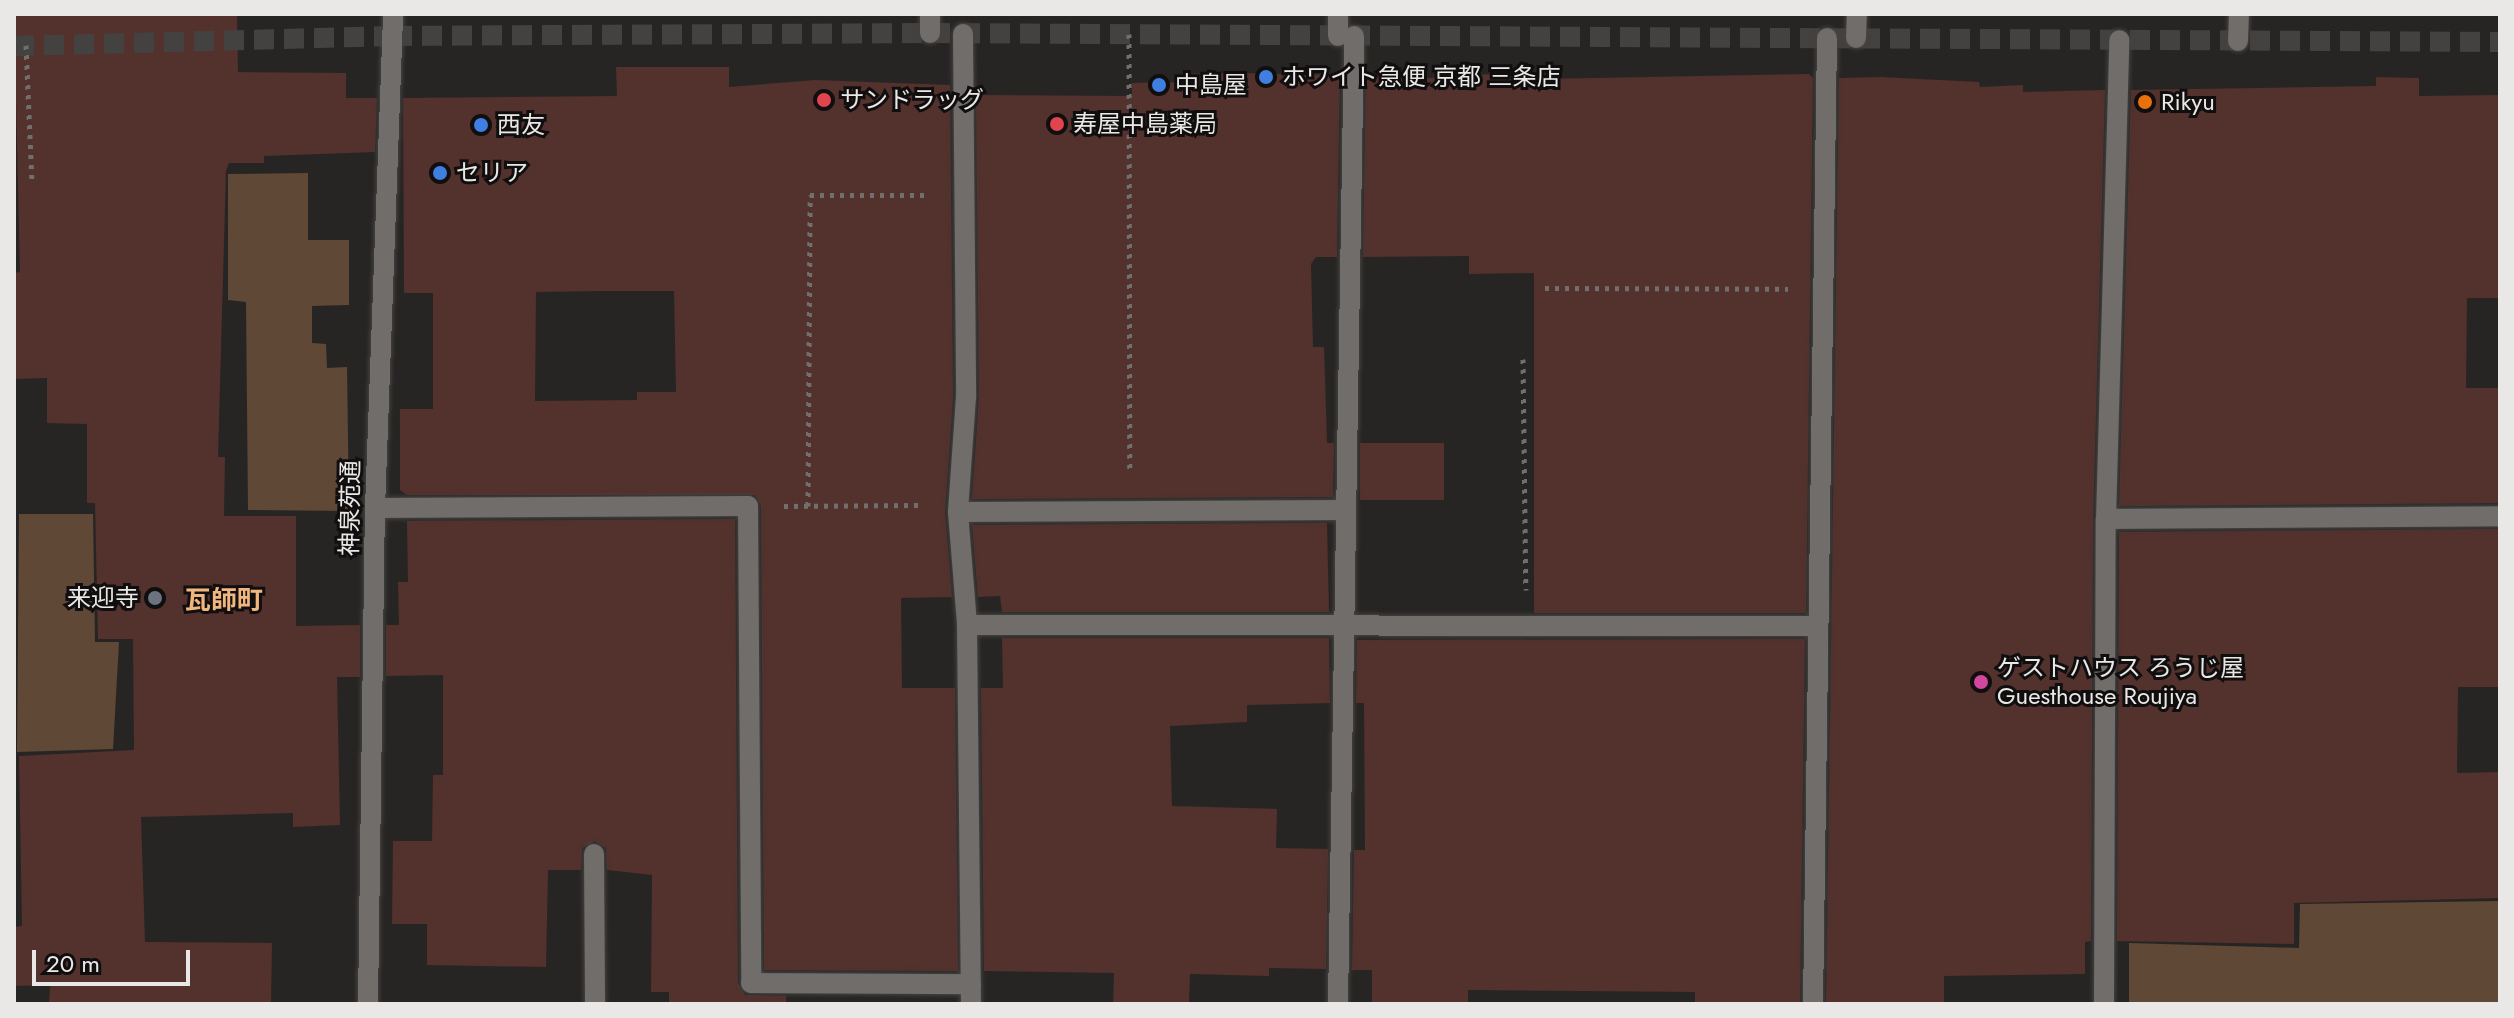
<!DOCTYPE html>
<meta charset="utf-8">
<style>
body{margin:0}
#map{position:relative;width:2514px;height:1018px;overflow:hidden;background:#272524;font-family:Jost,"Noto Sans JP",sans-serif}
div>[style]{position:absolute}
[style*='--x']{left:calc(var(--x)*1px);top:calc(var(--y)*1px);width:calc(var(--w)*1px);rotate:calc(var(--a)*1deg)}
.green>*{inset:0;background:#604837}
.building>*{inset:0;background:#53312c;transform-origin:0 0}
.street-tunnel>*{height:20px;margin-top:-10px;transform-origin:0;background:repeating-linear-gradient(90deg,#444241 0 20px,transparent 0 30px)}
.path>*{height:5px;margin-top:-2.5px;transform-origin:0;background:repeating-linear-gradient(90deg,#716f6e 0 4px,transparent 0 10px)}
.roads{filter:drop-shadow(0 0 2px #444241) drop-shadow(0 0 2px #444241)}
.lane>*{height:20px;margin:-10px;padding:0 10px;transform-origin:10px;border-radius:10px;background:#706d6b}
.street>*{height:20px;margin:-10px;padding:0 10px;transform-origin:10px;border-radius:10px;background:#706d6b}
.dots>*{width:22px;height:22px;translate:-50% -50%;box-sizing:border-box;border:4px solid #100e0e;border-radius:50%}
span{translate:-50% -50%;white-space:nowrap;text-align:center;line-height:1.15;-webkit-text-stroke:6px #100e0e;paint-order:stroke}
.poi-label{font-size:24px;color:#e9e8e6}
.left{translate:0 -50%;text-align:left}
.right{translate:-100% -50%;text-align:right}
.street-label{font-size:24px;color:#e9e8e6}
.neighbourhood-label{font-size:26px;color:#f1b67e;font-weight:700}
.frame{position:absolute;inset:0;border:16px solid #e9e8e6;pointer-events:none}
.scale{position:absolute;left:32px;top:950px;width:158px;height:36px;box-sizing:border-box;border:4px solid #e9e8e6;border-top:0;padding-left:10px;font-size:24px;line-height:28px;white-space:nowrap;color:#e9e8e6;-webkit-text-stroke:6px #100e0e;paint-order:stroke}
</style>
<div id="map">
<div class="green">
<div style="clip-path:polygon(308px 173px,308px 240px,349px 240px,349px 305px,312px 306px,312px 343px,326px 344px,327px 368px,347px 367px,349px 511px,248px 510px,246px 302px,228px 300px,228px 174px)"></div>
<div style="clip-path:polygon(19px 514px,93px 514px,95px 642px,119px 642px,113px 749px,17px 752px)"></div>
<div style="clip-path:polygon(2500px 901px,2500px 1004px,2129px 1004px,2129px 943px,2299px 948px,2300px 904px)"></div>
</div>
<div class="building">
<div style="clip-path:polygon(14px 14px,237px 14px,238px 72px,346px 73px,346px 98px,377px 98px,375px 152px,264px 156px,264px 163px,229px 163px,226px 171px,218px 457px,225px 457px,224px 516px,296px 516px,296px 626px,360px 625px,360px 677px,337px 677px,340px 825px,293px 827px,293px 813px,141px 817px,145px 942px,272px 943px,271px 1004px,49px 1004px,50px 985px,14px 986px,14px 927px,22px 926px,19px 756px,134px 750px,133px 639px,98px 639px,95px 503px,87px 503px,87px 424px,47px 423px,47px 378px,14px 379px,14px 273px,20px 272px)"></div>
<div style="clip-path:polygon(evenodd,616px 67px,729px 67px,729px 87px,815px 80px,950px 85px,953px 397px,945px 512px,952px 597px,901px 598px,902px 688px,955px 688px,958px 971px,764px 970px,761px 506px,755px 495px,407px 495px,400px 490px,400px 409px,433px 409px,433px 293px,404px 293px,403px 98px,617px 96px,616px 67px,600px 291px,674px 291px,676px 392px,637px 392px,637px 400px,535px 401px,536px 292px,600px 291px)"></div>
<div style="clip-path:polygon(1234px 73px,1340px 75px,1337px 257px,1316px 257px,1311px 264px,1313px 347px,1324px 347px,1327px 443px,1334px 443px,1333px 497px,972px 499px,979px 397px,976px 95px,1132px 96px,1132px 83px,1182px 82px,1182px 74px)"></div>
<div style="clip-path:polygon(1494px 74px,1541px 74px,1541px 79px,1809px 74px,1813px 78px,1806px 613px,1534px 613px,1534px 273px,1469px 274px,1469px 256px,1363px 257px,1366px 75px,1414px 75px,1414px 79px)"></div>
<div style="clip-path:polygon(1880px 77px,1979px 82px,1980px 87px,2023px 85px,2023px 92px,2105px 90px,2093px 519px,2091px 941px,2085px 942px,2085px 974px,1944px 976px,1944px 1004px,1826px 1004px,1839px 78px)"></div>
<div style="clip-path:polygon(2376px 77px,2419px 78px,2419px 96px,2500px 95px,2500px 298px,2467px 298px,2466px 388px,2500px 388px,2500px 503px,2119px 506px,2131px 90px,2376px 86px)"></div>
<div style="left:1360px;top:443px;width:84px;height:57px"></div>
<div style="clip-path:polygon(735px 519px,738px 983px,745px 995px,786px 996px,786px 1004px,669px 1004px,669px 992px,651px 992px,652px 875px,607px 870px,606px 848px,595px 841px,582px 848px,581px 870px,548px 870px,546px 967px,427px 965px,427px 924px,392px 924px,393px 841px,432px 841px,433px 775px,443px 775px,443px 675px,386px 676px,386px 625px,399px 625px,398px 582px,408px 582px,407px 521px)"></div>
<div style="clip-path:polygon(1327px 523px,1329px 612px,1002px 612px,1000px 596px,978px 597px,972px 525px)"></div>
<div style="clip-path:polygon(2500px 529px,2500px 687px,2458px 687px,2457px 773px,2500px 772px,2500px 898px,2294px 903px,2294px 944px,2117px 941px,2119px 532px)"></div>
<div style="clip-path:polygon(1002px 638px,1329px 638px,1330px 703px,1247px 705px,1247px 722px,1170px 726px,1172px 806px,1277px 809px,1276px 848px,1328px 849px,1326px 969px,1269px 968px,1269px 976px,1190px 974px,1189px 1004px,1113px 1004px,1114px 973px,984px 971px,981px 688px,1003px 688px)"></div>
<div style="clip-path:polygon(1805px 639px,1800px 1004px,1695px 1004px,1695px 992px,1468px 990px,1468px 1004px,1372px 1004px,1372px 970px,1352px 970px,1354px 850px,1365px 850px,1364px 703px,1356px 703px,1357px 640px)"></div>
</div>
<div class="street-tunnel">
<div style="--x:14;--y:46;--w:378;--a:-1.5"></div>
<div style="--x:392;--y:36;--w:538;--a:-0.32"></div>
<div style="--x:930;--y:33;--w:1570;--a:0.33"></div>
</div>
<div class="path">
<div style="--x:1129;--y:34;--w:439;--a:89.9"></div>
<div style="--x:26;--y:45;--w:138;--a:87.5"></div>
<div style="--x:1545;--y:288;--w:243;--a:0.2"></div>
<div style="--x:1523;--y:359;--w:231;--a:89.3"></div>
<div style="--x:784;--y:506;--w:138;--a:-0.4"></div>
<div style="--x:808;--y:506;--w:311;--a:-89.6"></div>
<div style="--x:810;--y:195;--w:118;--a:0"></div>
</div>
<div class="roads">
<div class="lane">
<div style="--x:1338;--y:14;--w:22;--a:90"></div>
<div style="--x:963;--y:34;--w:363;--a:89.5"></div>
<div style="--x:966;--y:397;--w:115;--a:94"></div>
<div style="--x:958;--y:512;--w:113;--a:85.4"></div>
<div style="--x:967;--y:625;--w:379;--a:89.4"></div>
<div style="--x:2238;--y:41;--w:27;--a:-88"></div>
<div style="--x:375;--y:508;--w:373;--a:-0.3"></div>
<div style="--x:748;--y:506;--w:477;--a:89.6"></div>
<div style="--x:751;--y:983;--w:220;--a:0.3"></div>
<div style="--x:958;--y:512;--w:388;--a:-0.3"></div>
<div style="--x:2106;--y:519;--w:394;--a:-0.4"></div>
<div style="--x:967;--y:625;--w:851;--a:0.07"></div>
<div style="--x:594;--y:854;--w:150;--a:89.6"></div>
<div style="--x:1813;--y:1004;--w:966;--a:-89.17"></div>
</div>
<div class="street">
<div style="--x:930;--y:14;--w:19;--a:90"></div>
<div style="--x:1856;--y:38;--w:24;--a:-88"></div>
<div style="--x:368;--y:1004;--w:496;--a:-89.2"></div>
<div style="--x:375;--y:508;--w:494;--a:-87.9"></div>
<div style="--x:1338;--y:1004;--w:968;--a:-89.05"></div>
<div style="--x:2104;--y:1004;--w:485;--a:-89.8"></div>
<div style="--x:2106;--y:519;--w:479;--a:-88.4"></div>
</div>
</div>
<div class="dots">
<div style="left:1266px;top:77px;background:#3f7fe0"></div>
<div style="left:1159px;top:85px;background:#3f7fe0"></div>
<div style="left:824px;top:100px;background:#e0444e"></div>
<div style="left:2145px;top:102px;background:#e8710a"></div>
<div style="left:1057px;top:124px;background:#e0444e"></div>
<div style="left:481px;top:125px;background:#3f7fe0"></div>
<div style="left:440px;top:173px;background:#3f7fe0"></div>
<div style="left:155px;top:598px;background:#6b7280"></div>
<div style="left:1981px;top:682px;background:#d1479c"></div>
</div>
<div class="poi-label">
<span class="left" style="left:1282px;top:77px">ホワイト急便 京都 三条店</span>
<span class="left" style="left:1175px;top:85px">中島屋</span>
<span class="left" style="left:840px;top:100px">サンドラッグ</span>
<span class="left" style="left:2161px;top:102px">Rikyu</span>
<span class="left" style="left:1073px;top:124px">寿屋中島薬局</span>
<span class="left" style="left:497px;top:125px">西友</span>
<span class="left" style="left:456px;top:173px">セリア</span>
<span class="right" style="left:139px;top:598px">来迎寺</span>
<span class="left" style="left:1997px;top:682px">ゲストハウス ろうじ屋<br>Guesthouse Roujiya</span>
</div>
<div class="street-label">
<span style="left:350px;top:508px;rotate:-89deg">神泉苑通</span>
</div>
<div class="neighbourhood-label">
<span style="left:224px;top:601px">瓦師町</span>
</div>
<div class="frame"></div>
<div class="scale">20 m</div>
</div>
